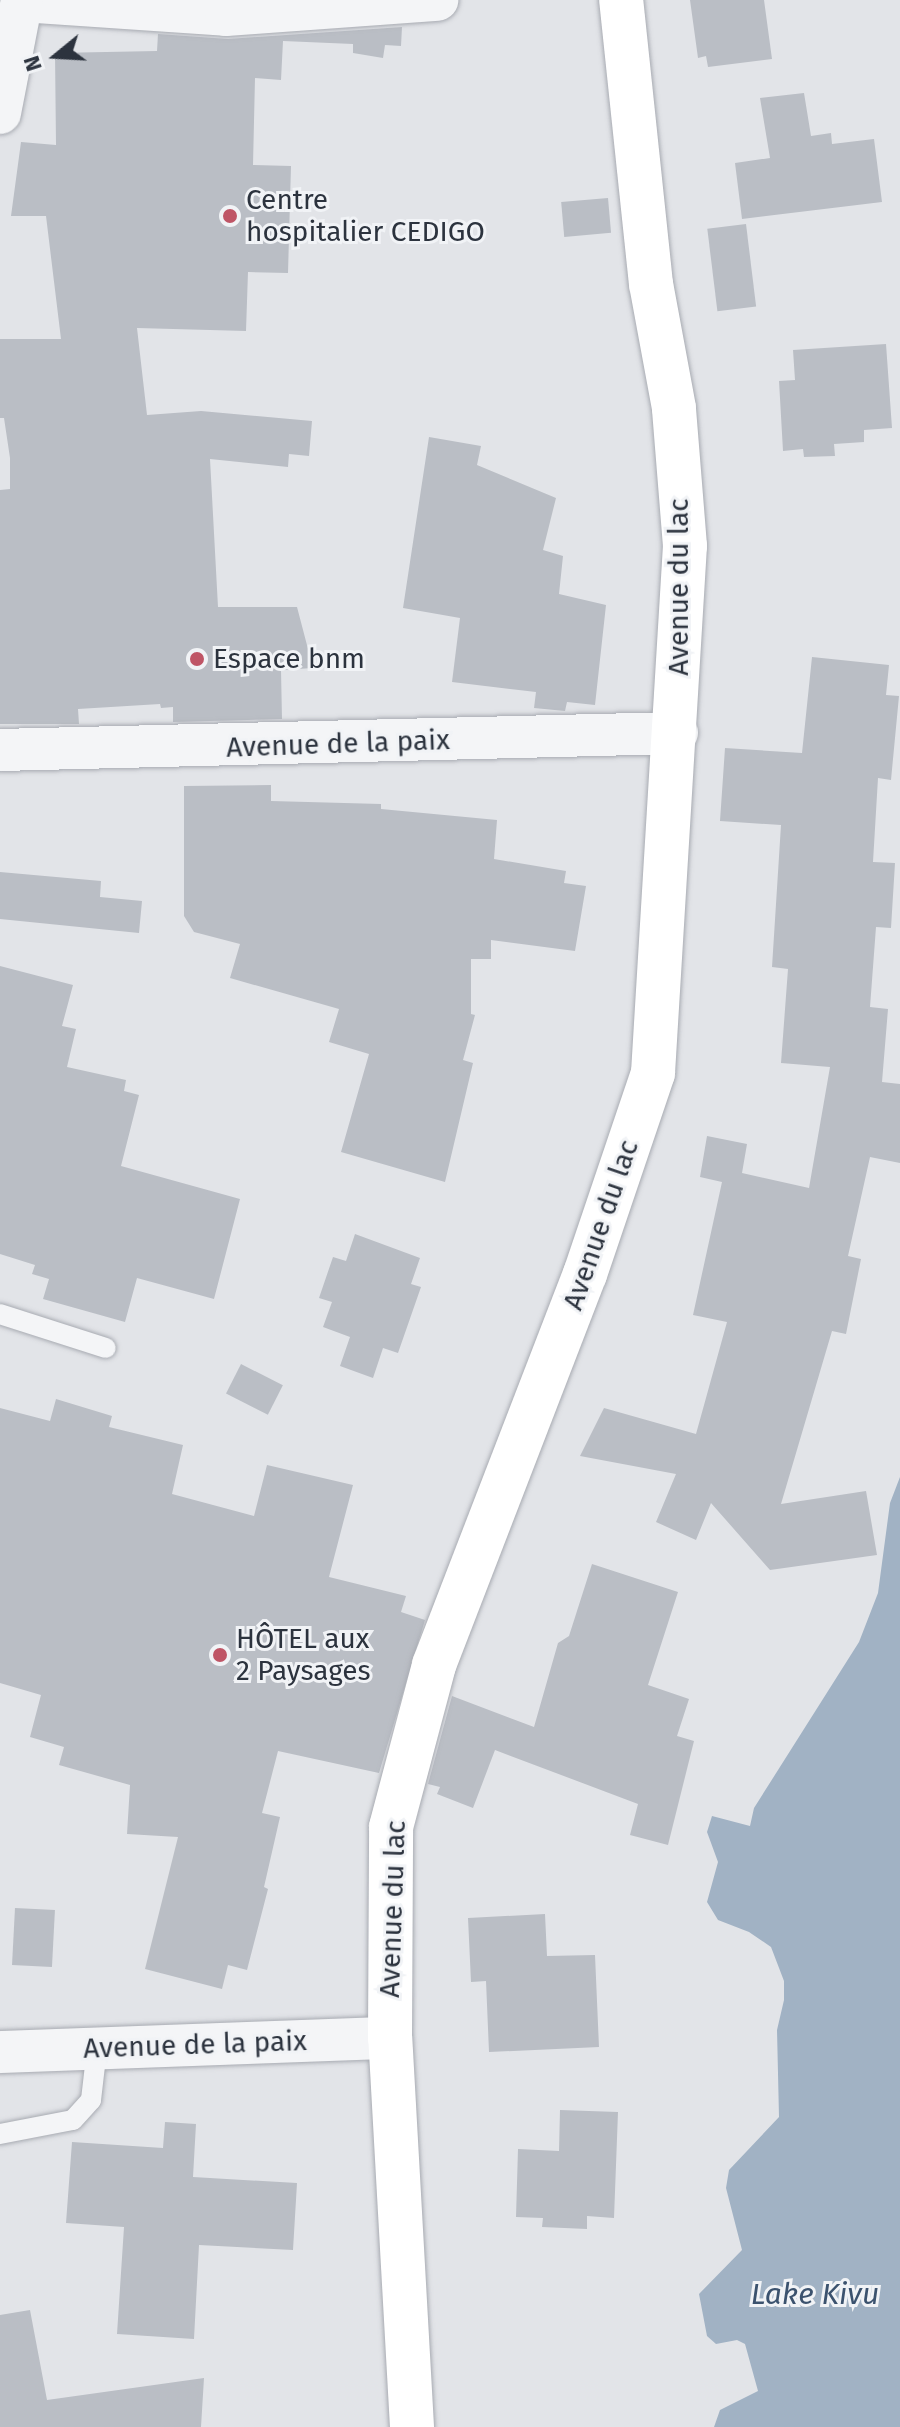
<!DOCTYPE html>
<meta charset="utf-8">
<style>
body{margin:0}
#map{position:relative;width:900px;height:2427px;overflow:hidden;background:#e2e4e8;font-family:"Fira Sans",sans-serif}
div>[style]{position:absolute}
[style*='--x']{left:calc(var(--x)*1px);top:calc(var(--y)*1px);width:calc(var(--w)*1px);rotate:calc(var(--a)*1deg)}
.water>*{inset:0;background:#a1b2c4}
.building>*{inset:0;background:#babec5;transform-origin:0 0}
.roads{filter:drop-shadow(0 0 2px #a8abb2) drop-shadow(0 0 2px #a8abb2)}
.lane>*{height:20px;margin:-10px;padding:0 10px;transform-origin:10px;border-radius:10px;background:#f4f5f7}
.street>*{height:42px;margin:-21px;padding:0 21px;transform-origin:21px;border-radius:21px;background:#f4f5f7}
.secondary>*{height:44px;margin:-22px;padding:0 22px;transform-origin:22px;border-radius:22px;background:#fff}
.dots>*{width:22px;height:22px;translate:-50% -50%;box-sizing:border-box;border:4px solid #f1f3f6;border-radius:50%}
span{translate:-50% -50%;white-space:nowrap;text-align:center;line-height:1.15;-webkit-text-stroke:6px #f1f3f6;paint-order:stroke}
.poi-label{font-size:28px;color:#2c333e}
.left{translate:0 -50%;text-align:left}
.street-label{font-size:28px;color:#2c333e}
.water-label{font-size:30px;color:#3b526e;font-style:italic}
.north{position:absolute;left:16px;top:16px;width:80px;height:80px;-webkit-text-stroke:6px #f1f3f6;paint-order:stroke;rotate:252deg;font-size:22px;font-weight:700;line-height:32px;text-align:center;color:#2c333e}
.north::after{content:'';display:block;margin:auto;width:28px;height:36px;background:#2c333e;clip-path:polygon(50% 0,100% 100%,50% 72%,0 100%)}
</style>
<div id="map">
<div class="water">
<div style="clip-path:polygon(900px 1477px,900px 2427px,714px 2427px,720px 2410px,758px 2391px,745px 2344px,737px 2340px,716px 2344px,707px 2336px,699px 2294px,742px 2250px,726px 2188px,729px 2170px,779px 2117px,777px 2030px,784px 2000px,784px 1981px,771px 1947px,749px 1932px,718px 1920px,707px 1902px,718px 1862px,707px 1832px,712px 1816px,750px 1826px,754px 1808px,859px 1642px,878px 1593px,890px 1503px)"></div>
</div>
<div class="building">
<div style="clip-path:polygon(690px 0,764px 0,772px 59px,708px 67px,706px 56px,698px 58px)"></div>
<div style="clip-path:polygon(402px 27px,401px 46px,385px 45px,383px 58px,353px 53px,353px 44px,283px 41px,281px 80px,255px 78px,253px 165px,291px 166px,288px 273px,248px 272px,246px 331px,137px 328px,147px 415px,201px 411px,312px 421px,309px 456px,289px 454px,288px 467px,210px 459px,218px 607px,297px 607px,313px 668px,281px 670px,282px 719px,173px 722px,173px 707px,161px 708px,160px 704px,78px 709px,79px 724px,0 724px,0 490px,10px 489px,10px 458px,4px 418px,0 418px,0 339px,61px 339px,46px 216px,11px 216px,21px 142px,56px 145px,55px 53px,157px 51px,158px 34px,228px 39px)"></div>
<div style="clip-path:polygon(804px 93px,811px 136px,831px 133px,832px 144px,874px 139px,882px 202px,742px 219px,735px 163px,770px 158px,760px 98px)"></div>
<div style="left:608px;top:198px;width:35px;height:47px;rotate:85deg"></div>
<div style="left:746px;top:224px;width:83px;height:39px;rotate:83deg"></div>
<div style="clip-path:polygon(886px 344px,892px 428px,864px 430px,864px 442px,834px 444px,835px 456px,804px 457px,803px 449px,783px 451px,779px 381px,795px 380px,793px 350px)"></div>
<div style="clip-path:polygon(429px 437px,481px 446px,477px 465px,556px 498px,543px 550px,563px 556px,559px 594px,606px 605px,595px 705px,567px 702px,565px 711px,534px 708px,536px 692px,452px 682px,460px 618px,403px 608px)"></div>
<div style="clip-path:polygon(812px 657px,889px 665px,886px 695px,899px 696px,891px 780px,878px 778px,873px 862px,895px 863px,891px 928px,876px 927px,870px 1007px,888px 1009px,882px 1082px,900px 1084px,900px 1163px,870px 1157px,848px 1256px,861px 1259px,846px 1334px,832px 1331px,781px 1504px,866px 1491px,877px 1555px,770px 1570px,711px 1503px,696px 1540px,656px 1522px,676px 1474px,580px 1456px,604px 1408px,696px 1434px,727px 1322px,693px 1315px,722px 1182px,700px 1177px,707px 1136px,747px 1144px,742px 1173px,809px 1188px,830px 1067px,781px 1063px,788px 969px,772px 967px,781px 825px,720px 821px,725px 748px,802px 753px)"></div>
<div style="clip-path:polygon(271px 785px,271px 801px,381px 804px,381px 809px,497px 820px,494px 859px,566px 871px,564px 883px,586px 886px,575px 951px,491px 940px,491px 959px,471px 959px,471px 1014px,475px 1015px,463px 1060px,473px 1063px,445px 1182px,341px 1152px,369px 1054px,329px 1042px,339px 1009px,230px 978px,240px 944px,194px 932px,184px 916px,184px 786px)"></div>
<div style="clip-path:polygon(0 872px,101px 881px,100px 897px,142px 901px,139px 933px,0 919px)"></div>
<div style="clip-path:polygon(0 966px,73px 985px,62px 1026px,76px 1029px,67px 1067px,126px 1080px,124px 1091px,139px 1095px,121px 1166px,240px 1199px,214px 1299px,137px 1278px,125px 1322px,43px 1299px,49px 1279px,32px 1274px,35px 1265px,0 1254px)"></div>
<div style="clip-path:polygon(355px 1234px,420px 1258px,411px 1284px,421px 1287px,398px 1353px,383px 1348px,373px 1378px,340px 1366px,350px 1337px,323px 1327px,332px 1302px,319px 1298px,333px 1257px,346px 1261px)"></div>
<div style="left:241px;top:1364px;width:47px;height:33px;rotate:27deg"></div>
<div style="clip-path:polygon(56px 1399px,112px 1416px,109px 1427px,183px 1445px,172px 1494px,254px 1516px,267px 1465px,353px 1485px,329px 1577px,406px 1596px,401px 1612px,425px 1620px,379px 1773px,278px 1751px,262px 1813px,280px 1817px,264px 1887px,268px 1889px,247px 1970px,228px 1965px,222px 1989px,145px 1969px,178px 1837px,127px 1834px,130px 1785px,59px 1765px,64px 1747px,30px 1737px,41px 1695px,0 1683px,0 1408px,50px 1421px)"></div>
<div style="clip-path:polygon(592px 1564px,678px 1592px,648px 1685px,689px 1699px,677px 1736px,694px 1741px,668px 1845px,630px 1835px,638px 1804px,495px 1750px,473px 1808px,437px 1794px,440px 1787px,428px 1784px,452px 1696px,534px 1727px,558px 1643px,569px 1636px)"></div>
<div style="left:15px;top:1908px;width:40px;height:57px;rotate:3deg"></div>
<div style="clip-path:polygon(545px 1914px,547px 1956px,595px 1955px,599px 2047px,489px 2052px,486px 1981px,471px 1982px,468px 1918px)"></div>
<div style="clip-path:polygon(560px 2110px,618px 2112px,614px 2218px,587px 2216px,587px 2229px,542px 2227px,543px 2218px,516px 2217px,518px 2149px,559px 2151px)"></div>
<div style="clip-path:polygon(165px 2122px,196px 2124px,193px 2177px,297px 2183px,293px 2250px,199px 2245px,194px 2339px,117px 2334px,124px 2227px,66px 2223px,72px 2142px,163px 2148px)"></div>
<div style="clip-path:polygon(30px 2310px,47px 2400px,204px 2378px,201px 2427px,0 2427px,0 2315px)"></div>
</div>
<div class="roads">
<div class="lane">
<div style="--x:0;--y:1314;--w:111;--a:17.8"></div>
<div style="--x:0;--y:2134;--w:74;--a:-10.9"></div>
<div style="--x:73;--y:2120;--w:27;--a:-48"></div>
<div style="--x:91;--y:2100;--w:52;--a:-83.4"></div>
</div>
<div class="street">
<div style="--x:22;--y:1;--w:204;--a:3.9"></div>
<div style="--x:226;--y:15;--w:212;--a:-4.1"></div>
<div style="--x:0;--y:113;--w:115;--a:-79"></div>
<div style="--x:0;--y:750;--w:677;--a:-1.44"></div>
<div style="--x:0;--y:2052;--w:390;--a:-2.1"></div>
</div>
<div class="secondary">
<div style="--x:412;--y:2427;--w:390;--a:-93.2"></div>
<div style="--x:390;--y:2038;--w:211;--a:-89.7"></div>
<div style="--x:391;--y:1827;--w:168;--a:-75.1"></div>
<div style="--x:434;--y:1665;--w:419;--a:-68.9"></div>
<div style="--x:585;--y:1274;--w:212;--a:-71.3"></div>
<div style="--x:653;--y:1073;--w:528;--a:-86.53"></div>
<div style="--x:685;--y:546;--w:138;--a:-94.6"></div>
<div style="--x:674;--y:408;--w:126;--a:-100.5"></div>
<div style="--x:651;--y:284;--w:286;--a:-96"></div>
</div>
</div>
<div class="dots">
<div style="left:230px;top:216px;background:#bf5566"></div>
<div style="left:197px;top:659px;background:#bf5566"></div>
<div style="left:220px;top:1655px;background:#bf5566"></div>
</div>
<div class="poi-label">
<span class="left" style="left:246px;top:216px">Centre<br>hospitalier CEDIGO</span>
<span class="left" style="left:213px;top:659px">Espace bnm</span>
<span class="left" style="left:236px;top:1655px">HÔTEL aux<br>2 Paysages</span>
</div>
<div class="street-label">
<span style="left:679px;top:587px;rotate:-90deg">Avenue du lac</span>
<span style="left:338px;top:744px;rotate:-2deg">Avenue de la paix</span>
<span style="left:601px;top:1225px;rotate:-71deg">Avenue du lac</span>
<span style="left:393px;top:1909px;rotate:-88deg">Avenue du lac</span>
<span style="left:195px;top:2045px;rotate:-2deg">Avenue de la paix</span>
</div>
<div class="water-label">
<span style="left:815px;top:2294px">Lake Kivu</span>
</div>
<div class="north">N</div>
</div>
